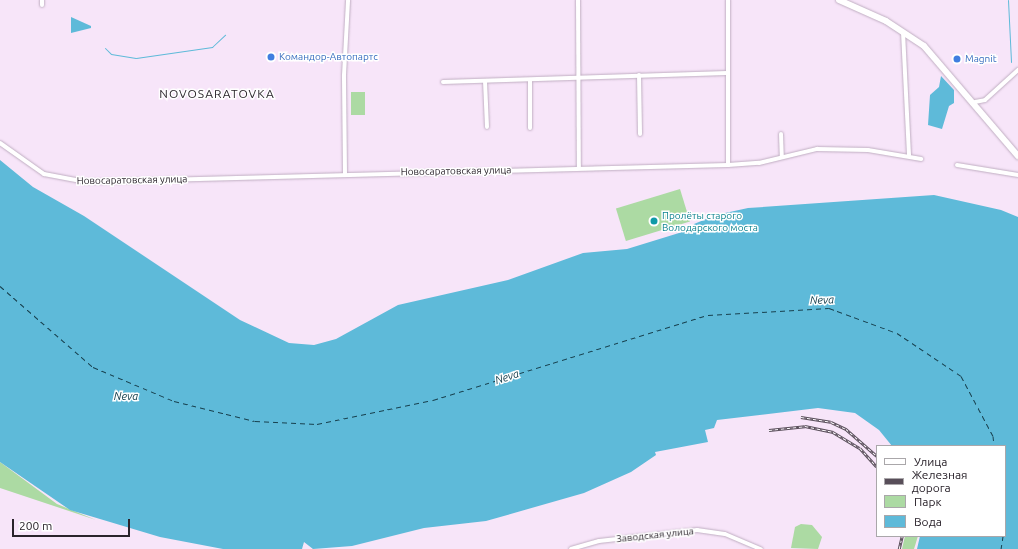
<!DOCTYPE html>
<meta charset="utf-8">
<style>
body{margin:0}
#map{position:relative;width:1018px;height:549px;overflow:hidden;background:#f7e5f9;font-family:Ubuntu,sans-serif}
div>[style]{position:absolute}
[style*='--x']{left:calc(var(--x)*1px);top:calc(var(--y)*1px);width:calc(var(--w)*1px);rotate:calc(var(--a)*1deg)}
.green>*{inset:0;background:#acdaa3;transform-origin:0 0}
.water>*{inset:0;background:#5ebad9}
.stream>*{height:1px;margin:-0.5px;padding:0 0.5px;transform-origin:0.5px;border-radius:0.5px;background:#5ebad9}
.ferry>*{height:1px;margin-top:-0.5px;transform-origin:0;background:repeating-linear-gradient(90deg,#17404e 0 5px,transparent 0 9px)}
.roads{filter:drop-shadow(0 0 1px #c0aec2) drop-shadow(0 0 1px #c0aec2)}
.minor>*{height:4px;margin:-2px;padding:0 2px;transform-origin:2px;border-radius:2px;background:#fff}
.secondary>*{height:6px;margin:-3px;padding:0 3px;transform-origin:3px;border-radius:3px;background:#fff}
.rail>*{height:2.5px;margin-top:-1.25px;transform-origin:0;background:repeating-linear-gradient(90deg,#fff 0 3px,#584e59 0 6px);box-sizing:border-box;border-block:1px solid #584e59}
.dots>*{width:11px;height:11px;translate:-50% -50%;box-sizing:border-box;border:2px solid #fff;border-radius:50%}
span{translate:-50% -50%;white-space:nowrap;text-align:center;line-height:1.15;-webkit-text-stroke:3px #fff;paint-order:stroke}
.shop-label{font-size:10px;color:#366cbe}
.left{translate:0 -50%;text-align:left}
.street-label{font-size:10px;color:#2a232b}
.culture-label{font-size:10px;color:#0d838f}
.water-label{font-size:11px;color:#17404e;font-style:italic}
.quarter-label{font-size:12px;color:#2a232b;letter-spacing:1px}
.legend{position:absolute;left:876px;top:445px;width:130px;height:92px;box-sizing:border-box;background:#fff;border:1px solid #aaa7aa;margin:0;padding:5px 7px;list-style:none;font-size:12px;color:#2a232b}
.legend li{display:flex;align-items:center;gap:8px;height:20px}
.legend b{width:20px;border:1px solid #aaa7aa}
.scale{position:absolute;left:12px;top:519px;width:118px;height:18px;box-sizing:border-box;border:2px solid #2a232b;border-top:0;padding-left:5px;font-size:12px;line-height:14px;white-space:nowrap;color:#2a232b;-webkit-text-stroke:3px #fff;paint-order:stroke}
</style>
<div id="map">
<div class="green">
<div style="left:351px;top:92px;width:14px;height:23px"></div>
<div style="left:680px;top:189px;width:34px;height:67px;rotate:73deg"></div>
<div style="clip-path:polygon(0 462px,57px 504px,96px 520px,0 488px)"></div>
<div style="clip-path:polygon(801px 524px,812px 525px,822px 537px,818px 549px,791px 548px,795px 527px)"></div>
<div style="clip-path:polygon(905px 536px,918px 536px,914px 549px,902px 549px)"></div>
</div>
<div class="water">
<div style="clip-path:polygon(71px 17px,91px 26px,91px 28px,71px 33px)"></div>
<div style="clip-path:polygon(941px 76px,954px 90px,954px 103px,949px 106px,942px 129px,928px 125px,930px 95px,939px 87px)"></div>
<div style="clip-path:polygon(0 160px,33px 187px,84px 216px,240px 320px,289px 343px,314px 345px,336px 339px,398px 305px,508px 280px,583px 253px,627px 249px,692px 229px,694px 224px,716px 215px,748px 208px,934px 195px,1001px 210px,1018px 217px,1018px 549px,917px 549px,920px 536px,1005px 536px,1005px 446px,892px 446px,879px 430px,855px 413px,818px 408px,717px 420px,714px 428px,705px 430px,708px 442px,655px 452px,656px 455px,631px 472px,584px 493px,486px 521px,424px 528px,352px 546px,313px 549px,304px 542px,302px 549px,223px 549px,160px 537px,70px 510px,0 462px)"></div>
</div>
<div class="stream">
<div style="--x:1008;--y:0;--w:62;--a:87.2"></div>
<div style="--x:105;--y:48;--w:8;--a:45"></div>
<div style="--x:111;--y:54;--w:25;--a:9"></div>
<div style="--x:136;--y:58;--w:77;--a:-8.2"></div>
<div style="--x:212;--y:47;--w:18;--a:-43"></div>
</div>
<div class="ferry">
<div style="--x:0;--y:286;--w:123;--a:41.1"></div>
<div style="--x:93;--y:367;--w:88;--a:22.8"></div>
<div style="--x:174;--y:401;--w:83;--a:13.9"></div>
<div style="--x:255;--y:421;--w:62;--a:2.8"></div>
<div style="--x:317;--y:424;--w:118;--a:-11.7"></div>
<div style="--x:433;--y:400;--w:288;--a:-17.2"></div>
<div style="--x:708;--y:315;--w:121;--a:-3.3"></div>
<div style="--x:829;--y:308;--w:72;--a:20.2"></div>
<div style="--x:897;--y:333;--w:77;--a:33.9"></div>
<div style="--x:961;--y:376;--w:68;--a:61.9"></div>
<div style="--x:993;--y:436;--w:10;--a:84"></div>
<div style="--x:1001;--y:549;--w:13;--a:-81"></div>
</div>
<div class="roads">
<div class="minor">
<div style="--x:578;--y:0;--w:168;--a:89.7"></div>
<div style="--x:42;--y:5;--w:5;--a:-90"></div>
<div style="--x:903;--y:32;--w:123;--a:87.2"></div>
<div style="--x:639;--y:75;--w:59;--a:89"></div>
<div style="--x:530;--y:80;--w:48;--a:90"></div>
<div style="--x:485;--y:81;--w:46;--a:87.5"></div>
<div style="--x:443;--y:82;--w:284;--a:-1.8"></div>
<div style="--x:975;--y:102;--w:10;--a:-11"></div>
<div style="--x:985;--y:100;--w:45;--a:-42.3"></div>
<div style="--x:781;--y:134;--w:23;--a:88"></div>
<div style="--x:0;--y:143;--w:54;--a:35.2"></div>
<div style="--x:44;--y:174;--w:43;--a:10.8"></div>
<div style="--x:86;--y:182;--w:642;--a:-1.52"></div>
<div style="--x:728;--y:165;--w:31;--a:-4"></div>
<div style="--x:759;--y:163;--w:60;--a:-13.6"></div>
<div style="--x:817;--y:149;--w:51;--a:1.1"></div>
<div style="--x:868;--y:150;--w:54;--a:9.6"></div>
<div style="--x:728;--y:165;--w:165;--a:-90"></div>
<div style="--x:957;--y:165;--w:62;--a:9.3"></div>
<div style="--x:345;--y:174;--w:99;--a:-90.6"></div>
<div style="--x:344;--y:75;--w:75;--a:-86.9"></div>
<div style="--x:571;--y:549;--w:29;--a:-16"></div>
<div style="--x:599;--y:541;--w:99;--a:-6.4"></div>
<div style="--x:697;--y:530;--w:28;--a:8"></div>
<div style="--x:725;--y:534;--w:39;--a:23"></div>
</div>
<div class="secondary">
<div style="--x:839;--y:0;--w:51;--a:24.1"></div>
<div style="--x:886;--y:21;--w:45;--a:33.3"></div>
<div style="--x:924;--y:46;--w:145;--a:49.5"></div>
</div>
</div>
<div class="rail">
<div style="--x:801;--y:417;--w:30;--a:9"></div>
<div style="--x:831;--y:422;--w:17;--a:25"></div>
<div style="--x:846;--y:429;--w:41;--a:41.1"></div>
<div style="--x:769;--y:430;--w:36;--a:-6"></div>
<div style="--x:805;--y:426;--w:29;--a:12"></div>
<div style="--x:833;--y:432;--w:31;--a:31"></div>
<div style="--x:860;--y:448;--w:25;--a:48"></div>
<div style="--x:899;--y:549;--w:13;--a:-77"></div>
</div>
<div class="dots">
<div style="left:271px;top:57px;background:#3f7fe0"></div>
<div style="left:957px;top:59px;background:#3f7fe0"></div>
<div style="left:654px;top:221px;background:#0f9aa8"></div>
</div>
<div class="shop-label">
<span class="left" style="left:279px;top:57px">Командор-Автопартс</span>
<span class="left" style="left:965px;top:59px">Magnit</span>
</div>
<div class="street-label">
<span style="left:456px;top:171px;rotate:-1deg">Новосаратовская улица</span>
<span style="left:132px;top:180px;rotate:-1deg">Новосаратовская улица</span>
<span style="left:655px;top:535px;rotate:-6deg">Заводская улица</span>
</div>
<div class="culture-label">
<span class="left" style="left:662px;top:221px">Пролёты старого<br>Володарского моста</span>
</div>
<div class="water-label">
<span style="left:822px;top:300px;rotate:-2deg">Neva</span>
<span style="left:507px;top:377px;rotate:-18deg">Neva</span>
<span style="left:126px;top:396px">Neva</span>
</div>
<div class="quarter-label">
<span style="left:217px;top:94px">NOVOSARATOVKA</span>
</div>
<ul class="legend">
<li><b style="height:5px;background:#fff"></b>Улица</li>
<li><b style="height:5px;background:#584e59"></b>Железная дорога</li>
<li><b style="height:11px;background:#acdaa3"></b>Парк</li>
<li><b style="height:11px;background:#5ebad9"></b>Вода</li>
</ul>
<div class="scale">200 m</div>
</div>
